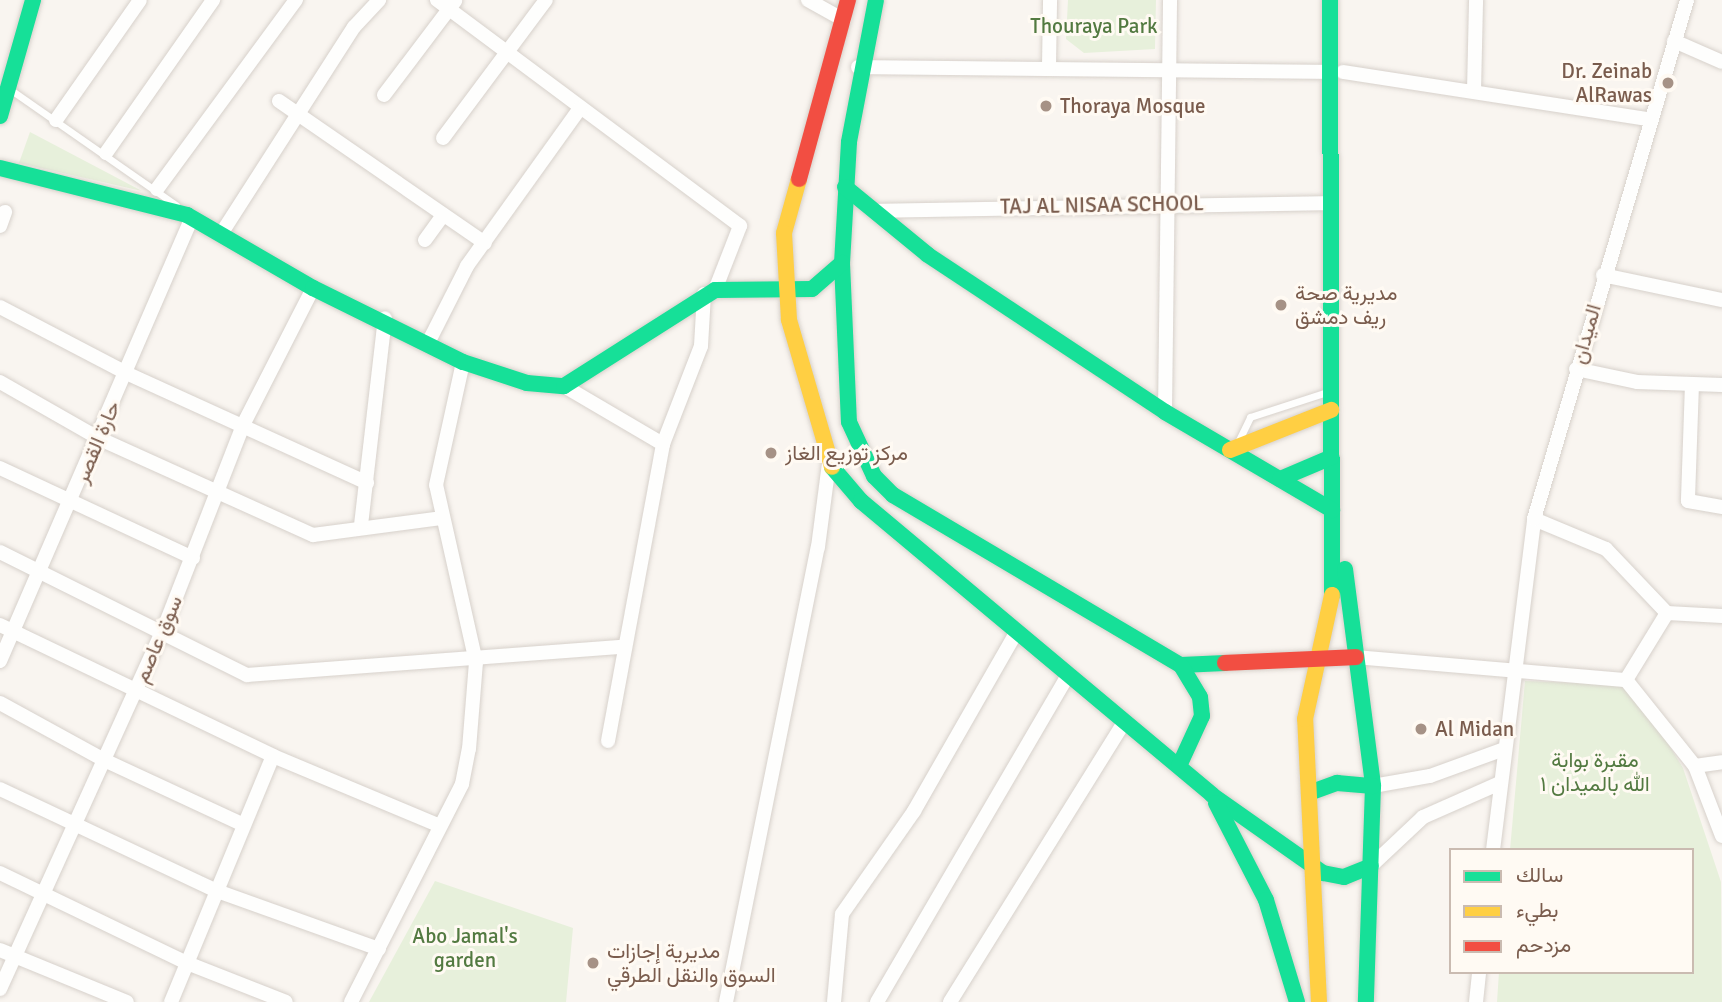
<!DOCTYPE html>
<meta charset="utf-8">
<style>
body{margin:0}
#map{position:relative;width:1722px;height:1002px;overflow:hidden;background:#f9f5f0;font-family:Signika,Vazirmatn,sans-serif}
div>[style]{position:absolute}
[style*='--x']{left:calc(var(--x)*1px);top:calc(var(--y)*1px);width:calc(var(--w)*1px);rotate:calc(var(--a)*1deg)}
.green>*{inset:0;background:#e7f0db}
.roads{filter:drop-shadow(0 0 2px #d7d1cb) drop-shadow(0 0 2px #d7d1cb)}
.lane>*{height:7px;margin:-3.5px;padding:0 3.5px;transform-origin:3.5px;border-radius:3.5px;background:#fefefd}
.street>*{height:14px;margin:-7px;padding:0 7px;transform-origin:7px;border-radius:7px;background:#fefefd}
.fast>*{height:16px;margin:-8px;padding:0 8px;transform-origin:8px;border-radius:8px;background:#16e098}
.slow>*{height:16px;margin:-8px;padding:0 8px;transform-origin:8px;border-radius:8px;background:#ffcf43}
.jam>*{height:16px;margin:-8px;padding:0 8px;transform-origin:8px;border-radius:8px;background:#f24e42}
.dots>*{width:19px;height:19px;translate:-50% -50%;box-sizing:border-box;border:4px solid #fffaf3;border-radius:50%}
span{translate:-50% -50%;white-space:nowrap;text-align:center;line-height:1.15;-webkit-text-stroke:6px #fffaf3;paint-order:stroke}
.park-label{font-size:21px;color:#537a41}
.poi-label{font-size:21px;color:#7a5c4d}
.right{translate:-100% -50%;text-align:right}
.left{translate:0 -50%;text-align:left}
.street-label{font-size:21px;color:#7a5c4d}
.legend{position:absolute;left:1449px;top:848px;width:245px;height:126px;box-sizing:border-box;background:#fffaf3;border:2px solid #cabbb1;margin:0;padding:9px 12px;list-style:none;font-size:21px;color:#7a5c4d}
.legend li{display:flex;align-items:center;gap:14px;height:35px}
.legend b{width:35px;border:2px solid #cabbb1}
</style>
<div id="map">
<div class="green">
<div style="clip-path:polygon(1068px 0,1156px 0,1155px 49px,1084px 53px,1066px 39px)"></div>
<div style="clip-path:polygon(30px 132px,142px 191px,19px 163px)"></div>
<div style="clip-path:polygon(1525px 681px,1632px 685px,1683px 768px,1721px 882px,1722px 1002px,1497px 1002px,1499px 972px,1692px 972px,1692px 850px,1510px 850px)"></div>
<div style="clip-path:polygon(435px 881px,573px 928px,566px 1002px,369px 1002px)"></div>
</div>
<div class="roads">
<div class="lane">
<div style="--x:11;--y:90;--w:201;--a:34.9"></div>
<div style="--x:1238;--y:442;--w:28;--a:-64"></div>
<div style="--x:1250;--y:417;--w:81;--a:-18"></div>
</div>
<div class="street">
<div style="--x:437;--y:0;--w:378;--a:36.7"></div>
<div style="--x:740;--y:226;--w:69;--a:111.3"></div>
<div style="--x:808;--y:0;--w:41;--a:29.1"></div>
<div style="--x:1674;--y:41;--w:52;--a:23.6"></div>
<div style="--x:858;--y:67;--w:472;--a:0.6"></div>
<div style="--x:1049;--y:67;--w:67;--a:-89.1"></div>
<div style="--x:1343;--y:72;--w:308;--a:8.8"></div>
<div style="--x:1474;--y:91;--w:91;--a:-88.7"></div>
<div style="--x:384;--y:95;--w:118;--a:-52.9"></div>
<div style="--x:279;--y:101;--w:250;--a:34.6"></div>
<div style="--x:56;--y:120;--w:146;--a:-55"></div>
<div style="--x:443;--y:138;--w:172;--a:-53.3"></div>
<div style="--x:106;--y:153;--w:187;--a:-55"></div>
<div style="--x:157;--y:189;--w:235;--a:-53.7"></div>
<div style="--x:874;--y:211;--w:456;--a:-1"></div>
<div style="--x:0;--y:226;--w:15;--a:-70"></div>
<div style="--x:221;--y:234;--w:246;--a:-57.3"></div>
<div style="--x:354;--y:27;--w:37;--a:-47"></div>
<div style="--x:425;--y:240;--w:31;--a:-54"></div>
<div style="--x:1603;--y:275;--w:122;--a:11.9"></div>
<div style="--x:0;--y:307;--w:142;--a:27.6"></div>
<div style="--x:126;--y:373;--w:265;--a:24.5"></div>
<div style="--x:428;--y:343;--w:86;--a:-63.1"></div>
<div style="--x:467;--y:266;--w:194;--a:-54.4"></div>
<div style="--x:1576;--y:369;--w:62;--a:12"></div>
<div style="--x:1637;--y:382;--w:85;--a:2"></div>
<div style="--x:0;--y:382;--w:113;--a:29.7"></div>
<div style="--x:98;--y:438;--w:236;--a:24.3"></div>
<div style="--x:313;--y:535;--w:131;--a:-7.5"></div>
<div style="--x:1692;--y:384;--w:117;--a:92"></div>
<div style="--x:1688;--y:501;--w:35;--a:10"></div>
<div style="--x:564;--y:386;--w:115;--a:30.4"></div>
<div style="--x:663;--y:444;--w:105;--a:-68.8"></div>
<div style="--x:701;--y:346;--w:52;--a:-86.7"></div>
<div style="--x:1165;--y:412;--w:412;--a:-89.3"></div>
<div style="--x:0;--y:468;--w:213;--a:25"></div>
<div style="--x:1534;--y:519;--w:78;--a:22.6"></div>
<div style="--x:1606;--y:549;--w:88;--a:46.4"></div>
<div style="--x:1667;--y:613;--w:79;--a:121.5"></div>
<div style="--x:361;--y:525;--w:208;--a:-83.4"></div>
<div style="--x:0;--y:552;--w:276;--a:26.5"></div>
<div style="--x:247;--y:675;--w:376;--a:-4.3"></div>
<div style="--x:1667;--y:613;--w:55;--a:3.1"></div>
<div style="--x:0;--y:625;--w:303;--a:25.6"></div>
<div style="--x:273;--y:756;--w:181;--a:22.7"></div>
<div style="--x:1356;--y:657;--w:271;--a:4.9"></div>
<div style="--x:1626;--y:680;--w:110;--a:51.3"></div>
<div style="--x:1695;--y:766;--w:75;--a:68.9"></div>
<div style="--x:0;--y:661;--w:479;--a:-66.6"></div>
<div style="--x:0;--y:703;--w:119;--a:28.7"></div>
<div style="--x:104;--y:760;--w:154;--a:24.9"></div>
<div style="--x:608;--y:741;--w:302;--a:-79.5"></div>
<div style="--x:1695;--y:766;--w:27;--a:-8"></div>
<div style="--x:1373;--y:786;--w:58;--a:-10"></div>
<div style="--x:1430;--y:776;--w:79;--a:-20"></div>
<div style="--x:0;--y:789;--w:240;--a:25.2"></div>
<div style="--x:217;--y:891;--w:172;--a:19.7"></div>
<div style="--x:1493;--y:850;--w:334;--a:-82.9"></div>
<div style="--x:1534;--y:519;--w:541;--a:-73.57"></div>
<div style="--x:1371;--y:866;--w:71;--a:-43.3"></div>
<div style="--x:1423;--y:817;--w:84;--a:-23.8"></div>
<div style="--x:0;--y:873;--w:208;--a:25.7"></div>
<div style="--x:187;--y:963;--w:106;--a:21.5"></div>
<div style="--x:0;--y:950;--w:137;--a:22.3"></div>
<div style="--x:0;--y:989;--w:397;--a:-65.6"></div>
<div style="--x:164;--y:628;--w:218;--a:-68.7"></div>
<div style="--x:243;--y:425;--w:154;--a:-62.9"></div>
<div style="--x:171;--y:1002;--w:266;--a:-67.5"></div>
<div style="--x:351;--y:1002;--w:245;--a:-63"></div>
<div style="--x:462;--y:784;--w:36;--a:-79"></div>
<div style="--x:469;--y:749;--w:87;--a:-85.4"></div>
<div style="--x:476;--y:662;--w:181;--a:-102.7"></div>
<div style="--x:436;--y:485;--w:126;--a:-77.6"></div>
<div style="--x:726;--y:1002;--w:464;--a:-78.6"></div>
<div style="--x:818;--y:547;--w:84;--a:-82.5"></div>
<div style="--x:834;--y:1002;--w:88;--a:-84.8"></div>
<div style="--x:842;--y:914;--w:126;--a:-55"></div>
<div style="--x:914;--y:811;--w:207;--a:-60.2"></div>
<div style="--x:877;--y:1002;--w:380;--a:-59.7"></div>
<div style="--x:950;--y:1002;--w:331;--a:-58.1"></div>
<div style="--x:1476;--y:1002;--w:30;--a:-84"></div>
</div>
<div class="fast">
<div style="--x:876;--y:0;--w:145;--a:100.8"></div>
<div style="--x:849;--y:142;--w:121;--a:93.3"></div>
<div style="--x:842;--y:263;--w:159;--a:87.5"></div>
<div style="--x:849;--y:422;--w:60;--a:65.2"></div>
<div style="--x:874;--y:476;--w:27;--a:45"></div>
<div style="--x:893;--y:495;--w:334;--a:30.6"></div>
<div style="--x:1181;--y:665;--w:44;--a:-2.6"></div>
<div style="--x:1330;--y:0;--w:595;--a:89.81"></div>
<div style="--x:0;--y:116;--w:121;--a:-74.1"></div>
<div style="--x:0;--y:168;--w:193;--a:14.1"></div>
<div style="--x:187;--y:215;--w:146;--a:30.1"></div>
<div style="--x:313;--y:288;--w:167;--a:26.3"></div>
<div style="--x:463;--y:362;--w:67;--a:18.2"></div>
<div style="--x:527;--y:383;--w:37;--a:5"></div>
<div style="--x:564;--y:386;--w:179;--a:-32.4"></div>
<div style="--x:715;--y:290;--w:97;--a:-0.6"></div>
<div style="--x:812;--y:289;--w:40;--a:-41"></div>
<div style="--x:845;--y:187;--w:107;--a:39.3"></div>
<div style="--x:928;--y:255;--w:284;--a:33.5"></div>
<div style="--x:1165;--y:412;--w:194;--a:30.4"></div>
<div style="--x:832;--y:467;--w:45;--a:49.5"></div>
<div style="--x:861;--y:501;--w:458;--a:39.9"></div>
<div style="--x:1212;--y:795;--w:136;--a:35.1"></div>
<div style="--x:1323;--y:873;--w:21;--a:11"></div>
<div style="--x:1344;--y:877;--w:29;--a:-22"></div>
<div style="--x:1280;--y:479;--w:56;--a:-22.9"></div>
<div style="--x:1345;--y:569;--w:219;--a:82.6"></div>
<div style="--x:1373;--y:786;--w:216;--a:91.9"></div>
<div style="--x:1179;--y:766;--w:55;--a:-65.3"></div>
<div style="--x:1202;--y:716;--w:19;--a:-96"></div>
<div style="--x:1200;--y:697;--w:37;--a:-121"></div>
<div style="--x:1309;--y:793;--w:30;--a:-20"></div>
<div style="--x:1337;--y:783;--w:36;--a:5"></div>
<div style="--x:1216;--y:803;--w:109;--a:62.7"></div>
<div style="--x:1266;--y:900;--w:107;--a:73.1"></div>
</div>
<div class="slow">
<div style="--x:799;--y:179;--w:56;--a:105.5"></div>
<div style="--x:784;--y:233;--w:87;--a:86.7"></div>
<div style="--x:789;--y:320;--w:153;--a:73.7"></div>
<div style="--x:1230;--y:450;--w:109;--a:-21.6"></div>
<div style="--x:1319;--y:1002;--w:283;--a:-92.8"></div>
<div style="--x:1305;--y:719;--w:127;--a:-77.7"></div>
</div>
<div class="jam">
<div style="--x:799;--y:179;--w:186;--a:-74.7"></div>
<div style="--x:1225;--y:663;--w:131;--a:-2.6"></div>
</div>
</div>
<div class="dots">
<div style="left:1668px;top:83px;background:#a69286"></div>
<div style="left:1046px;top:106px;background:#a69286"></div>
<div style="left:1281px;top:305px;background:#a69286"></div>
<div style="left:771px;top:453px;background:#a69286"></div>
<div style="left:1421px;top:729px;background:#a69286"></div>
<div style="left:593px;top:963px;background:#a69286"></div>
</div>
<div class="park-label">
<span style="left:1094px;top:26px">Thouraya Park</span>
<span style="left:1595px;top:772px">مقبرة بوابة<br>الله بالميدان ١</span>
<span style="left:465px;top:948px">Abo Jamal's<br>garden</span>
</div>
<div class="poi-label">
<span class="right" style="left:1652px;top:83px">Dr. Zeinab<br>AlRawas</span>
<span class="left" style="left:1060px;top:106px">Thoraya Mosque</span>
<span class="left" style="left:1295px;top:305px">مديرية صحة<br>ريف دمشق</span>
<span class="left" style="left:785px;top:453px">مركز توزيع الغاز</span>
<span class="left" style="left:1435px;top:729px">Al Midan</span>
<span class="left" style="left:607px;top:963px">مديرية إجازات<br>السوق والنقل الطرقي</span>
</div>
<div class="street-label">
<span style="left:1102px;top:205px;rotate:-1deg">TAJ AL NISAA SCHOOL</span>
<span style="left:1586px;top:334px;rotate:-74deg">الميدان</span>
<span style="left:97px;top:442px;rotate:-67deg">حارة القصر</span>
<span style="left:158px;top:639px;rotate:-67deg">سوق عاصم</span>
</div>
<ul class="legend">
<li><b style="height:9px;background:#16e098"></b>سالك</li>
<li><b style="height:9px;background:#ffcf43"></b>بطيء</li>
<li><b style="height:9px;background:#f24e42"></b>مزدحم</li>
</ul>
</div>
